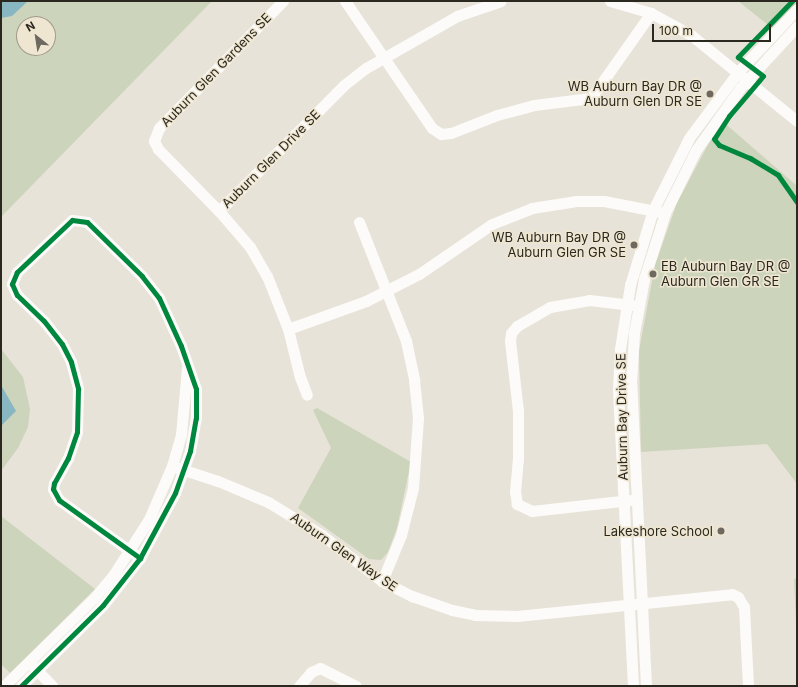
<!DOCTYPE html>
<html>
<head>
<meta charset="utf-8">
<style>
  body { margin:0 }
  #map { position:relative; width:798px; height:687px; overflow:hidden; background:#e8e3d8; font-family:Inter,sans-serif }
  div>[style] { position:absolute }
  .green>* { inset:0; background:#ccd4bb }
  .water>* { inset:0; background:#88b7c1 }
  .minor>* { height:11px; margin:-5.5px; padding:0 5.5px; transform-origin:5.5px; border-radius:5.5px; background:#fcfbf9 }
  .cycleway>* { height:5px; margin:-2.5px; padding:0 2.5px; transform-origin:2.5px; border-radius:2.5px; background:#00873e }
  .dots>* { width:11px; height:11px; translate:-50% -50%; box-sizing:border-box; border:2px solid #efe6d1; border-radius:50% }
  span { translate:-50% -50%; white-space:nowrap; text-align:center; line-height:1.15; -webkit-text-stroke:3px #efe6d1; paint-order:stroke }
  .street-label { font-size:13px; color:#2b2820 }
  .poi-label { font-size:13px; color:#2b2820 }
  .right { translate:-100% -50%; text-align:right }
  .left { translate:0 -50%; text-align:left }
  .frame { position:absolute; inset:0; border:2px solid #2b2820; pointer-events:none }
  .north { position:absolute; left:16px; top:16px; width:40px; height:40px; box-sizing:border-box; background:#efe6d1; border:1px solid #a19a8a; border-radius:50%; rotate:330deg; font-size:11px; font-weight:700; line-height:16px; text-align:center; color:#2b2820 }
  .north::after { content:''; display:block; margin:auto; width:14px; height:18px; background:#6d6960; clip-path:polygon(50% 0,100% 100%,50% 72%,0 100%) }
  .scale { position:absolute; left:652px; top:24px; width:119px; height:18px; box-sizing:border-box; border:2px solid #2b2820; border-top:0; padding-left:5px; font-size:12px; line-height:14px; white-space:nowrap; color:#2b2820; -webkit-text-stroke:3px #efe6d1; paint-order:stroke }
</style>
</head>
<body>
<div id="map">
  <div class="green">
    <div style="clip-path:polygon(evenodd,1px 1px,212px 1px,1px 217px,1px 1px,24px 24px,48px 24px,48px 48px,24px 48px,24px 24px)"></div>
    <div style="clip-path:polygon(738px 1px,797px 1px,797px 3px,772px 28px)"></div>
    <div style="clip-path:polygon(721px 120px,797px 186px,797px 484px,767px 444px,641px 452px,639px 351px,655px 265px,677px 203px)"></div>
    <div style="clip-path:polygon(1px 349px,23px 377px,30px 409px,28px 427px,18px 448px,1px 471px)"></div>
    <div style="clip-path:polygon(317px 408px,411px 462px,397px 528px,388px 552px,381px 560px,369px 559px,298px 508px,331px 448px,313px 410px)"></div>
    <div style="clip-path:polygon(1px 516px,95px 589px,10px 673px,1px 664px)"></div>
    <div style="clip-path:polygon(797px 578px,797px 645px,794px 579px)"></div>
  </div>
  <div class="water">
    <div style="clip-path:polygon(1px 1px,28px 1px,12px 16px,1px 18px)"></div>
    <div style="clip-path:polygon(1px 385px,16px 411px,1px 426px)"></div>
  </div>
  <div class="minor">
    <div style="left:283px;top:1px;width:177px;rotate:134.3deg"></div>
    <div style="left:159px;top:128px;width:14px;rotate:111deg"></div>
    <div style="left:154px;top:141px;width:9px;rotate:63deg"></div>
    <div style="left:158px;top:149px;width:87px;rotate:45.5deg"></div>
    <div style="left:219px;top:211px;width:48px;rotate:49.3deg"></div>
    <div style="left:250px;top:247px;width:34px;rotate:60deg"></div>
    <div style="left:267px;top:276px;width:57px;rotate:68.4deg"></div>
    <div style="left:288px;top:329px;width:83px;rotate:-19.7deg"></div>
    <div style="left:366px;top:301px;width:59px;rotate:-27deg"></div>
    <div style="left:419px;top:274px;width:88px;rotate:-34.4deg"></div>
    <div style="left:492px;top:224px;width:43px;rotate:-21.8deg"></div>
    <div style="left:532px;top:208px;width:45px;rotate:-9deg"></div>
    <div style="left:576px;top:201px;width:28px"></div>
    <div style="left:604px;top:201px;width:62px;rotate:11.1deg"></div>
    <div style="left:345px;top:1px;width:154px;rotate:55.6deg"></div>
    <div style="left:432px;top:128px;width:11px;rotate:34deg"></div>
    <div style="left:441px;top:134px;width:10px;rotate:-6deg"></div>
    <div style="left:451px;top:133px;width:49px;rotate:-21.4deg"></div>
    <div style="left:497px;top:115px;width:38px;rotate:-15deg"></div>
    <div style="left:534px;top:105px;width:57px;rotate:-7deg"></div>
    <div style="left:591px;top:98px;width:104px;rotate:-54.8deg"></div>
    <div style="left:610px;top:1px;width:43px;rotate:16.3deg"></div>
    <div style="left:651px;top:13px;width:46px;rotate:28.8deg"></div>
    <div style="left:691px;top:35px;width:136px;rotate:39.1deg"></div>
    <div style="left:219px;top:211px;width:177px;rotate:-45.2deg"></div>
    <div style="left:344px;top:85px;width:28px;rotate:-38deg"></div>
    <div style="left:366px;top:68px;width:105px;rotate:-29.7deg"></div>
    <div style="left:457px;top:16px;width:46px;rotate:-18.8deg"></div>
    <div style="left:359px;top:222px;width:128px;rotate:68.4deg"></div>
    <div style="left:406px;top:341px;width:40px;rotate:78deg"></div>
    <div style="left:414px;top:380px;width:38px;rotate:84deg"></div>
    <div style="left:418px;top:418px;width:70px;rotate:94.1deg"></div>
    <div style="left:413px;top:488px;width:49px;rotate:104.3deg"></div>
    <div style="left:401px;top:535px;width:50px;rotate:112.4deg"></div>
    <div style="left:288px;top:329px;width:49px;rotate:76deg"></div>
    <div style="left:300px;top:377px;width:19px;rotate:69deg"></div>
    <div style="left:172px;top:466px;width:48px;rotate:18.1deg"></div>
    <div style="left:218px;top:481px;width:54px;rotate:22.8deg"></div>
    <div style="left:268px;top:502px;width:63px;rotate:31.4deg"></div>
    <div style="left:322px;top:535px;width:76px;rotate:37.5deg"></div>
    <div style="left:382px;top:581px;width:34px;rotate:27deg"></div>
    <div style="left:412px;top:596px;width:42px;rotate:19.3deg"></div>
    <div style="left:452px;top:610px;width:24px;rotate:12deg"></div>
    <div style="left:475px;top:615px;width:42px;rotate:1.4deg"></div>
    <div style="left:517px;top:616px;width:216px;rotate:-5.8deg"></div>
    <div style="left:732px;top:594px;width:7px;rotate:27deg"></div>
    <div style="left:738px;top:597px;width:12px;rotate:59deg"></div>
    <div style="left:744px;top:607px;width:79px;rotate:87.1deg"></div>
    <div style="left:630px;top:500px;width:99px;rotate:173.6deg"></div>
    <div style="left:532px;top:511px;width:17px;rotate:-155deg"></div>
    <div style="left:517px;top:504px;width:12px;rotate:-99deg"></div>
    <div style="left:515px;top:492px;width:32px;rotate:-85deg"></div>
    <div style="left:518px;top:460px;width:49px;rotate:-90deg"></div>
    <div style="left:518px;top:411px;width:70px;rotate:-96.5deg"></div>
    <div style="left:510px;top:341px;width:8px;rotate:-83deg"></div>
    <div style="left:511px;top:333px;width:9px;rotate:-49deg"></div>
    <div style="left:517px;top:326px;width:38px;rotate:-30deg"></div>
    <div style="left:550px;top:307px;width:40px;rotate:-10deg"></div>
    <div style="left:589px;top:300px;width:43px;rotate:6.6deg"></div>
    <div style="left:33px;top:666px;width:28px;rotate:46deg"></div>
    <div style="left:4px;top:686px;width:126px;rotate:-44.4deg"></div>
    <div style="left:94px;top:598px;width:31px;rotate:-50deg"></div>
    <div style="left:114px;top:574px;width:65px;rotate:-57.5deg"></div>
    <div style="left:149px;top:519px;width:58px;rotate:-66.5deg"></div>
    <div style="left:172px;top:466px;width:32px;rotate:-74deg"></div>
    <div style="left:181px;top:435px;width:67px;rotate:-84.9deg"></div>
    <div style="left:21px;top:686px;width:115px;rotate:-44.6deg"></div>
    <div style="left:103px;top:605px;width:60px;rotate:-51.8deg"></div>
    <div style="left:140px;top:558px;width:74px;rotate:-61.7deg"></div>
    <div style="left:175px;top:493px;width:45px;rotate:-70.3deg"></div>
    <div style="left:190px;top:451px;width:34px;rotate:-80deg"></div>
    <div style="left:196px;top:418px;width:29px;rotate:-90deg"></div>
    <div style="left:196px;top:389px;width:46px;rotate:-109.2deg"></div>
    <div style="left:181px;top:346px;width:53px;rotate:-114.6deg"></div>
    <div style="left:159px;top:298px;width:28px;rotate:-128deg"></div>
    <div style="left:142px;top:276px;width:77px;rotate:-135.5deg"></div>
    <div style="left:87px;top:222px;width:15px;rotate:-172deg"></div>
    <div style="left:72px;top:220px;width:76px;rotate:136.6deg"></div>
    <div style="left:17px;top:272px;width:13px;rotate:113deg"></div>
    <div style="left:12px;top:284px;width:12px;rotate:66deg"></div>
    <div style="left:17px;top:295px;width:37px;rotate:44deg"></div>
    <div style="left:44px;top:321px;width:29px;rotate:52deg"></div>
    <div style="left:62px;top:344px;width:20px;rotate:63deg"></div>
    <div style="left:71px;top:362px;width:28px;rotate:75deg"></div>
    <div style="left:78px;top:389px;width:43px;rotate:91.3deg"></div>
    <div style="left:77px;top:432px;width:28px;rotate:109deg"></div>
    <div style="left:68px;top:458px;width:29px;rotate:119deg"></div>
    <div style="left:54px;top:483px;width:6px;rotate:99deg"></div>
    <div style="left:53px;top:489px;width:13px;rotate:61deg"></div>
    <div style="left:59px;top:500px;width:100px;rotate:35.6deg"></div>
    <div style="left:299px;top:686px;width:18px;rotate:-49deg"></div>
    <div style="left:311px;top:672px;width:10px;rotate:-24deg"></div>
    <div style="left:320px;top:668px;width:40px;rotate:26.6deg"></div>
    <div style="left:633px;top:686px;width:297px;rotate:-92.9deg"></div>
    <div style="left:618px;top:389px;width:40px;rotate:-87.1deg"></div>
    <div style="left:620px;top:349px;width:65px;rotate:-81.1deg"></div>
    <div style="left:630px;top:285px;width:78px;rotate:-73deg"></div>
    <div style="left:653px;top:210px;width:80px;rotate:-63.4deg"></div>
    <div style="left:689px;top:138px;width:82px;rotate:-53.4deg"></div>
    <div style="left:738px;top:72px;width:86px;rotate:-46.9deg"></div>
    <div style="left:646px;top:686px;width:302px;rotate:-92.8deg"></div>
    <div style="left:631px;top:384px;width:51px;rotate:-86.6deg"></div>
    <div style="left:634px;top:333px;width:55px;rotate:-79.5deg"></div>
    <div style="left:644px;top:279px;width:69px;rotate:-72.3deg"></div>
    <div style="left:665px;top:213px;width:70px;rotate:-63.8deg"></div>
    <div style="left:696px;top:150px;width:77px;rotate:-54.5deg"></div>
    <div style="left:741px;top:87px;width:83px;rotate:-47.4deg"></div>
  </div>
  <div class="cycleway">
    <div style="left:792px;top:1px;width:78px;rotate:134deg"></div>
    <div style="left:738px;top:57px;width:31px;rotate:37deg"></div>
    <div style="left:763px;top:76px;width:52px;rotate:130.4deg"></div>
    <div style="left:729px;top:116px;width:27px;rotate:123deg"></div>
    <div style="left:714px;top:139px;width:8px;rotate:50deg"></div>
    <div style="left:719px;top:145px;width:34px;rotate:23deg"></div>
    <div style="left:750px;top:158px;width:33px;rotate:31deg"></div>
    <div style="left:778px;top:175px;width:33px;rotate:55deg"></div>
    <div style="left:21px;top:686px;width:115px;rotate:-44.6deg"></div>
    <div style="left:103px;top:605px;width:60px;rotate:-51.8deg"></div>
    <div style="left:140px;top:558px;width:74px;rotate:-61.7deg"></div>
    <div style="left:175px;top:493px;width:45px;rotate:-70.3deg"></div>
    <div style="left:190px;top:451px;width:34px;rotate:-80deg"></div>
    <div style="left:196px;top:418px;width:29px;rotate:-90deg"></div>
    <div style="left:196px;top:389px;width:46px;rotate:-109.2deg"></div>
    <div style="left:181px;top:346px;width:53px;rotate:-114.6deg"></div>
    <div style="left:159px;top:298px;width:28px;rotate:-128deg"></div>
    <div style="left:142px;top:276px;width:77px;rotate:-135.5deg"></div>
    <div style="left:87px;top:222px;width:15px;rotate:-172deg"></div>
    <div style="left:72px;top:220px;width:76px;rotate:136.6deg"></div>
    <div style="left:17px;top:272px;width:13px;rotate:113deg"></div>
    <div style="left:12px;top:284px;width:12px;rotate:66deg"></div>
    <div style="left:17px;top:295px;width:37px;rotate:44deg"></div>
    <div style="left:44px;top:321px;width:29px;rotate:52deg"></div>
    <div style="left:62px;top:344px;width:20px;rotate:63deg"></div>
    <div style="left:71px;top:362px;width:28px;rotate:75deg"></div>
    <div style="left:78px;top:389px;width:43px;rotate:91.3deg"></div>
    <div style="left:77px;top:432px;width:28px;rotate:109deg"></div>
    <div style="left:68px;top:458px;width:29px;rotate:119deg"></div>
    <div style="left:54px;top:483px;width:6px;rotate:99deg"></div>
    <div style="left:53px;top:489px;width:13px;rotate:61deg"></div>
    <div style="left:59px;top:500px;width:100px;rotate:35.6deg"></div>
  </div>
  <div class="dots">
    <div style="left:710px;top:94px;background:#6d6960"></div>
    <div style="left:634px;top:245px;background:#6d6960"></div>
    <div style="left:653px;top:274px;background:#6d6960"></div>
    <div style="left:721px;top:531px;background:#6d6960"></div>
  </div>
  <div class="street-label">
    <span style="left:216px;top:70px;rotate:-46deg">Auburn Glen Gardens SE</span>
    <span style="left:271px;top:159px;rotate:-45deg">Auburn Glen Drive SE</span>
    <span style="left:622px;top:417px;rotate:-91deg">Auburn Bay Drive SE</span>
    <span style="left:344px;top:552px;rotate:35deg">Auburn Glen Way SE</span>
  </div>
  <div class="poi-label">
    <span class="right" style="left:702px;top:94px">WB Auburn Bay DR @<br>Auburn Glen DR SE</span>
    <span class="right" style="left:626px;top:245px">WB Auburn Bay DR @<br>Auburn Glen GR SE</span>
    <span class="left" style="left:661px;top:274px">EB Auburn Bay DR @<br>Auburn Glen GR SE</span>
    <span class="right" style="left:713px;top:531px">Lakeshore School</span>
  </div>
  <div class="frame"></div>
  <div class="north">N</div>
  <div class="scale">100 m</div>
</div>
</body>
</html>
